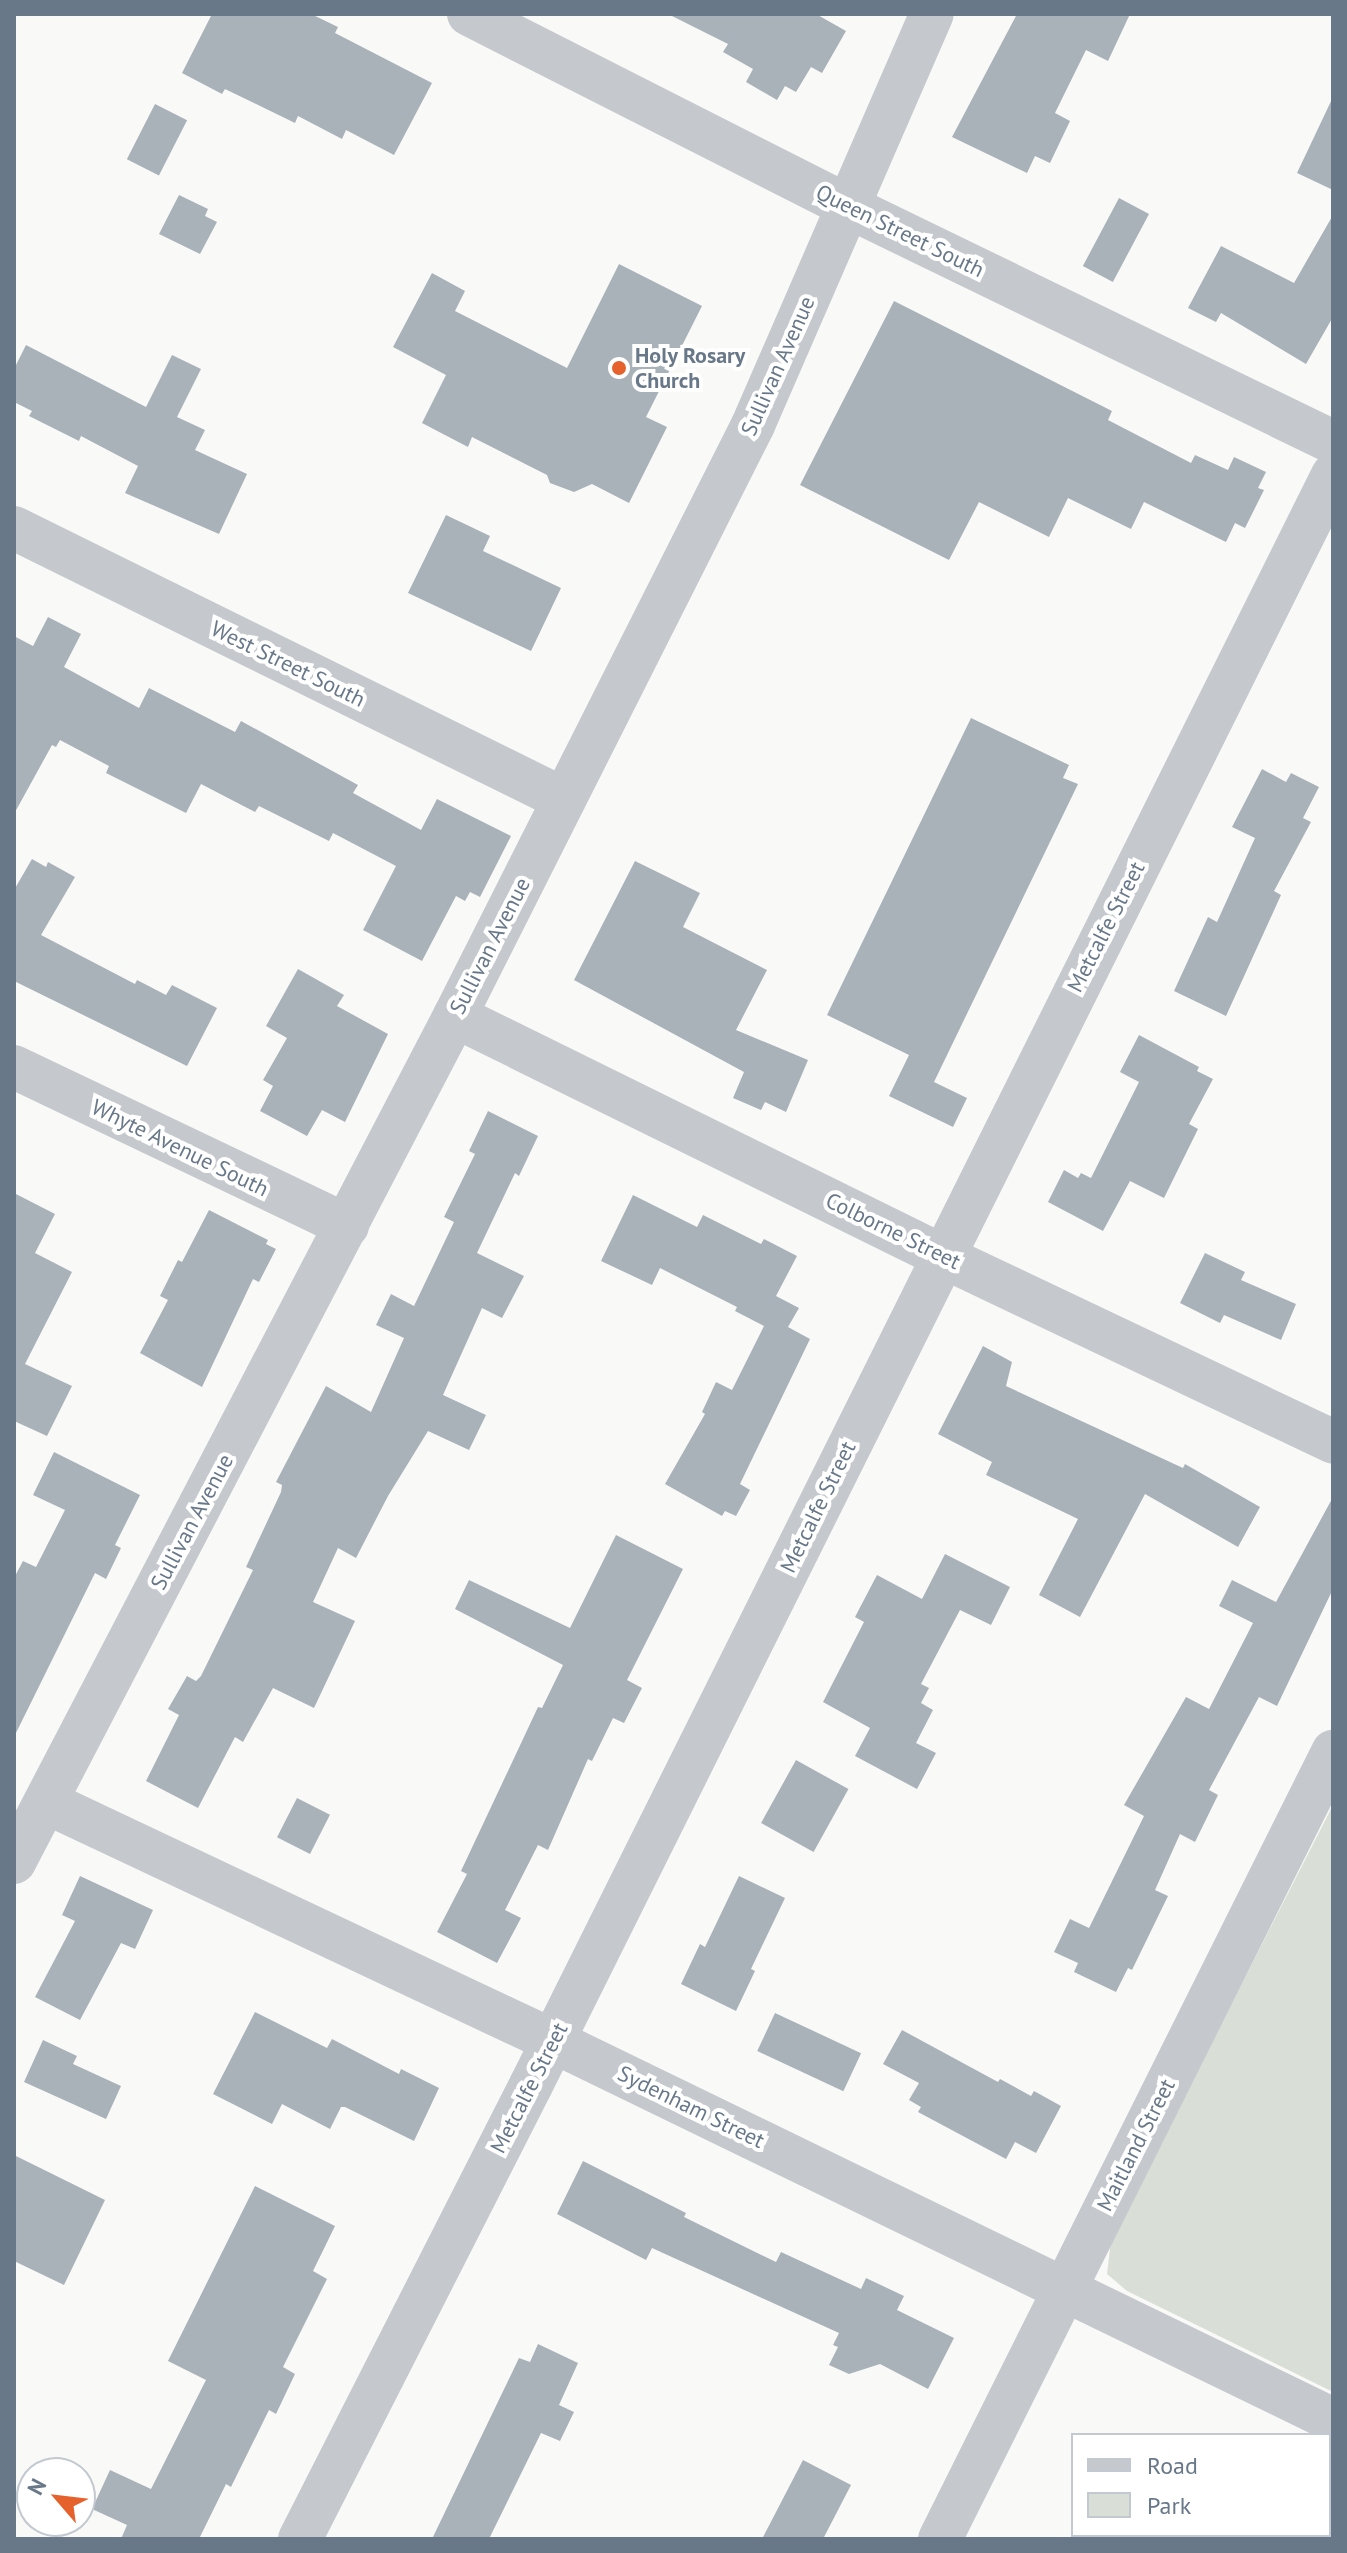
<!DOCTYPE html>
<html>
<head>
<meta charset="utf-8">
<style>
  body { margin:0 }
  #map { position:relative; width:1347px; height:2553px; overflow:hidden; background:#f9faf7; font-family:"PT Sans",sans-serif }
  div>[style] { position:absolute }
  .green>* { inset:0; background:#d9dfd6 }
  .building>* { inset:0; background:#a9b2b9; transform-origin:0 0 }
  .minor>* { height:44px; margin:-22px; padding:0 22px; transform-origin:22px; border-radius:22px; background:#c5c9cd }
  .dots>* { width:22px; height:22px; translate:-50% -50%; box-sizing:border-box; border:4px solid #fff; border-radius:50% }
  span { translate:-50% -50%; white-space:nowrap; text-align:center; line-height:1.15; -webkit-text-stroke:8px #fff; paint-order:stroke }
  .street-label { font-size:22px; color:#687889 }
  .poi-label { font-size:22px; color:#687889; font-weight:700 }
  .left { translate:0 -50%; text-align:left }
  .frame { position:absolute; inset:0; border:16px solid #687889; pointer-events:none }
  .legend { position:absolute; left:1071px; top:2433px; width:260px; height:104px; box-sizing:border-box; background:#fff; border:2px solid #c3c9d0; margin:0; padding:10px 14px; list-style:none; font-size:24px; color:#687889 }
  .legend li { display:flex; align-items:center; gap:16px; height:40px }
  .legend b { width:40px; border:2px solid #c3c9d0 }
  .north { position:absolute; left:16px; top:2457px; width:80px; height:80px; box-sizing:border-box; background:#fff; border:2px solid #c3c9d0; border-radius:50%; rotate:298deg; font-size:22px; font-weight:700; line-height:32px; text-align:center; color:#687889 }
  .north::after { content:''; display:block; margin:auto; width:28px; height:36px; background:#e5622c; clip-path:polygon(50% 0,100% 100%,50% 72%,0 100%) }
</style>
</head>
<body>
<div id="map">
  <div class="green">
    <div style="clip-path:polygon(1333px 1805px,1333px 2392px,1127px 2291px,1107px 2274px,1111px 2240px)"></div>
  </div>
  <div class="building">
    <div style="clip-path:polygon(212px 14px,311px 14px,338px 27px,335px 33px,432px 83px,394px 155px,346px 130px,342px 139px,298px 116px,295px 123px,225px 89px,222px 94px,182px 73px)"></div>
    <div style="clip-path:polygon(668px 14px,816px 14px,846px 31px,822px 73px,811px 67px,796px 92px,785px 86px,777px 100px,746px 82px,753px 69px,723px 52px,728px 44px)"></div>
    <div style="clip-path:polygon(1017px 14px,1130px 14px,1108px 61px,1086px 50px,1055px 113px,1070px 121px,1050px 163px,1035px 156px,1027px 173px,952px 137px)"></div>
    <div style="clip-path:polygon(1333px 97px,1333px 190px,1297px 173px)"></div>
    <div style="left:155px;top:104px;width:36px;height:62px;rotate:27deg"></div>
    <div style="clip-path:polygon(179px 195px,208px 209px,205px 216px,217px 222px,200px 254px,159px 234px)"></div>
    <div style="left:1119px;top:198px;width:34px;height:77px;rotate:28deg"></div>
    <div style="clip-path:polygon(1333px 215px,1333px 317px,1306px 364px,1221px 313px,1216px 322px,1188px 308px,1221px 246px,1294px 283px)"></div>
    <div style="clip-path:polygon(619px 264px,702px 306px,646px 417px,667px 427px,629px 503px,592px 484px,574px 492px,550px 483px,547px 475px,472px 437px,468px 447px,422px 423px,446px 375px,393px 347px,432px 273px,465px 291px,455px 311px,567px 368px)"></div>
    <div style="clip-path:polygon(894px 301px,1112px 411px,1108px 420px,1191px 463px,1195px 455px,1228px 470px,1234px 457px,1266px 472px,1258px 488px,1264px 490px,1245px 528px,1235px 523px,1226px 542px,1144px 502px,1131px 529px,1068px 498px,1049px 537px,979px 502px,949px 560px,800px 485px)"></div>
    <div style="clip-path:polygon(26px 345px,146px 407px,172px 355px,201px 369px,177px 417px,205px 430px,195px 450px,247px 474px,219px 534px,125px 493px,138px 466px,81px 436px,79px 441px,29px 416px,32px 411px,14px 402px,14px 369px)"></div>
    <div style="clip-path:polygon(446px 515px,490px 536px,483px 551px,561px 588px,531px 651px,408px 593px)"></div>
    <div style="clip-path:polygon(48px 617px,81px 634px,64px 667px,139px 708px,149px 688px,235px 732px,241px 721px,358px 785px,353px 793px,421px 830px,437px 799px,511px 836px,480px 897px,470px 892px,465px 901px,456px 896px,422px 961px,363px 930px,396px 866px,333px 833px,329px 841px,259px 806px,255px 812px,201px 784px,186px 813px,106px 773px,109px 766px,60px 740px,56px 747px,52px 745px,14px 814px,14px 636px,33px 646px)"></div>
    <div style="clip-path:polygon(971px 718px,1069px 765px,1063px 778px,1078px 784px,934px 1082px,967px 1098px,953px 1127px,889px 1096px,909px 1055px,827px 1015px)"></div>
    <div style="clip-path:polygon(1262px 769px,1286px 782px,1291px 773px,1319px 787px,1303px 818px,1311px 822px,1274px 891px,1281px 895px,1226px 1016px,1174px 991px,1208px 917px,1217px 922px,1255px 838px,1232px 827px)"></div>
    <div style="clip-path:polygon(32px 859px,46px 867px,48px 862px,75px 877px,41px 935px,135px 984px,137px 980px,166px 995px,172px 985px,217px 1008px,187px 1066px,14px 981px,14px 890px)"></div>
    <div style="clip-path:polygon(635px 861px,700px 893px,683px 927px,767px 970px,736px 1030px,808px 1060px,786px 1112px,765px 1102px,761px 1110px,733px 1098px,744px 1072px,574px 980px)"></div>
    <div style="clip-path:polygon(298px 969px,344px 995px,337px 1006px,388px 1034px,345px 1122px,322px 1110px,307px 1136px,260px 1111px,273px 1086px,263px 1080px,287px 1038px,266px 1026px)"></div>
    <div style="clip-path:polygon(1139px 1035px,1199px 1067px,1197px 1071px,1213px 1079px,1189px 1124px,1198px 1129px,1164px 1198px,1130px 1181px,1103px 1231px,1048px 1202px,1064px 1170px,1078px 1178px,1081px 1173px,1091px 1178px,1139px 1082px,1120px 1072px)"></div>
    <div style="clip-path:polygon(488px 1111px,538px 1136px,519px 1176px,515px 1173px,477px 1253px,524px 1276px,502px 1318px,482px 1308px,443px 1395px,486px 1415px,469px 1450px,428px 1431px,388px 1496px,356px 1558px,338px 1548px,313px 1602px,355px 1621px,314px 1708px,273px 1688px,243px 1742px,235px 1737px,198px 1808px,146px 1781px,179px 1715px,168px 1709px,187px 1676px,196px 1681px,201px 1676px,253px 1570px,246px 1567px,281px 1492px,282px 1485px,276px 1482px,326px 1386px,371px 1412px,404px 1338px,376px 1325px,391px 1294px,414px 1306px,454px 1222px,444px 1217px,475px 1154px,469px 1151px)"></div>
    <div style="clip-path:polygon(14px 1193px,55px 1214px,35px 1253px,72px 1272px,25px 1364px,72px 1386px,47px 1436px,14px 1421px)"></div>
    <div style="clip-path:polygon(633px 1195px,697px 1227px,703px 1215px,761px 1244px,764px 1239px,797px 1256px,776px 1296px,799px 1308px,788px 1327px,810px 1339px,740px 1484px,750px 1490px,736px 1516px,725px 1511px,722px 1516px,665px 1484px,705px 1414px,702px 1412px,716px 1382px,732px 1390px,764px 1326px,735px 1311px,737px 1307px,660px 1268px,652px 1285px,601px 1261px)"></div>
    <div style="clip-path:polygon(209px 1210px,268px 1240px,266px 1244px,276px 1249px,259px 1282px,253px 1279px,202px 1387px,140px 1353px,168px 1300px,160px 1296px,178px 1260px,182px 1262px)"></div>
    <div style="clip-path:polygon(1205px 1253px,1245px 1272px,1241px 1280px,1296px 1304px,1281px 1340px,1224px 1315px,1220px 1323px,1180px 1303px)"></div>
    <div style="clip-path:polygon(983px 1346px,1012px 1362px,1006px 1386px,1183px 1468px,1185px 1464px,1260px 1507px,1238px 1547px,1145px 1494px,1080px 1617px,1039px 1595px,1078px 1519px,986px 1475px,992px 1462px,938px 1434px)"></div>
    <div style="clip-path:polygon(54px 1452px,140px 1495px,115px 1545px,121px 1548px,106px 1579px,95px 1573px,14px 1737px,14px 1578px,23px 1561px,36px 1567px,65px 1510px,33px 1495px)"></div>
    <div style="clip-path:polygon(1333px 1497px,1333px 1589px,1277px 1706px,1259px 1697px,1209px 1790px,1218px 1795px,1195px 1842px,1180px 1834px,1155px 1890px,1168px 1896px,1132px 1970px,1128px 1968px,1116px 1992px,1074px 1972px,1078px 1963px,1054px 1952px,1070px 1919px,1089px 1928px,1144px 1816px,1124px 1805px,1186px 1697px,1209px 1709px,1253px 1623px,1219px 1606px,1232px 1580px,1276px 1602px)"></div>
    <div style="clip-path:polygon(616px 1535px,683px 1569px,627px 1680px,642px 1688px,624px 1723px,613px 1718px,592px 1761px,588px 1759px,548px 1850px,538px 1845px,505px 1910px,521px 1918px,497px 1963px,437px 1932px,467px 1874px,461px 1871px,538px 1707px,542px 1708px,563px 1665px,455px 1609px,469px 1580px,570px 1628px)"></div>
    <div style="clip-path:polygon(945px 1554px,1010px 1587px,991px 1625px,960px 1610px,921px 1684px,929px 1688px,921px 1703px,933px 1710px,916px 1743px,936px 1753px,917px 1789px,855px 1756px,870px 1728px,823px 1702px,864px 1622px,855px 1617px,877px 1575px,922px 1599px)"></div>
    <div style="left:796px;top:1760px;width:60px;height:72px;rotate:29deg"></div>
    <div style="left:297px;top:1798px;width:37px;height:44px;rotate:27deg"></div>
    <div style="clip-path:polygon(80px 1876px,153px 1910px,135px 1949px,121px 1943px,80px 2020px,35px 1997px,75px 1921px,62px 1915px)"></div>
    <div style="clip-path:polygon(739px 1876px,785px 1898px,751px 1969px,755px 1971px,736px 2011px,681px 1984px,700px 1944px,705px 1947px)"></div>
    <div style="clip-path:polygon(255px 2012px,327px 2048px,332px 2039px,399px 2074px,401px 2069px,439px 2088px,414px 2141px,345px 2107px,341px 2107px,330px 2129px,282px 2104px,272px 2124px,213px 2094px)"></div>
    <div style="left:775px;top:2013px;width:95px;height:42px;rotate:25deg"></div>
    <div style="clip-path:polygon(902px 2030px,998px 2082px,1000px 2079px,1031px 2096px,1034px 2091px,1061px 2106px,1036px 2153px,1015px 2142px,1006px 2159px,918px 2112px,921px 2107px,909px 2100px,919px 2083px,883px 2064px)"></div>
    <div style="clip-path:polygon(43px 2040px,77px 2056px,73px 2064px,121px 2086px,106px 2119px,24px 2082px)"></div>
    <div style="clip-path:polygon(14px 2155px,105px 2200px,64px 2285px,14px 2261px)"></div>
    <div style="clip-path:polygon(583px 2161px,686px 2213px,684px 2217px,776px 2262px,781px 2252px,861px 2289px,866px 2278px,904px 2296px,897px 2310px,954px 2338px,928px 2389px,880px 2364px,849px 2374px,829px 2365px,838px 2347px,833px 2345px,839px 2333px,652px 2248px,646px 2260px,557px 2214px)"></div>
    <div style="clip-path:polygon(255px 2186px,335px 2226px,313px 2271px,327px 2279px,283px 2367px,295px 2374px,276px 2414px,269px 2410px,231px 2487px,226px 2484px,199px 2539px,121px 2539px,127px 2525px,92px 2509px,110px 2470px,151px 2489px,206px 2380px,168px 2361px)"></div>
    <div style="clip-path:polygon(538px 2344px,578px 2363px,559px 2405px,574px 2412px,560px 2441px,541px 2433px,489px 2539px,432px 2539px,519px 2358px,530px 2362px)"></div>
    <div style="clip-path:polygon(803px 2460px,851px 2485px,823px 2539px,762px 2539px)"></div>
  </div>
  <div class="minor">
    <div style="left:469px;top:14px;width:426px;rotate:26.9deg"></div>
    <div style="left:849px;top:207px;width:538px;rotate:25.9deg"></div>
    <div style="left:14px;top:528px;width:612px;rotate:26.27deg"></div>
    <div style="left:455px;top:1016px;width:543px;rotate:26.23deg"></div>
    <div style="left:942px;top:1256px;width:433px;rotate:25.4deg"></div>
    <div style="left:14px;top:1067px;width:369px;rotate:25.5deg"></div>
    <div style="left:46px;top:1802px;width:561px;rotate:25.24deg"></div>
    <div style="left:553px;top:2041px;width:867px;rotate:25.91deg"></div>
    <div style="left:14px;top:1862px;width:954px;rotate:-62.47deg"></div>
    <div style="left:455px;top:1016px;width:662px;rotate:-63.24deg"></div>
    <div style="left:753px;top:425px;width:448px;rotate:-66.5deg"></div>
    <div style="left:300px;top:2539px;width:509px;rotate:-63.03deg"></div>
    <div style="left:531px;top:2085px;width:1799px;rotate:-63.52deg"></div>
    <div style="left:940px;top:2539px;width:880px;rotate:-63.46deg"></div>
  </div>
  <div class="dots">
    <div style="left:619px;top:368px;background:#e5622c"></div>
  </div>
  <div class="street-label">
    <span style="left:900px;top:231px;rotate:26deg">Queen Street South</span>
    <span style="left:778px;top:366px;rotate:-66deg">Sullivan Avenue</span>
    <span style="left:288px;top:664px;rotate:26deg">West Street South</span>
    <span style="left:1106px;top:927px;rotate:-63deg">Metcalfe Street</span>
    <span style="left:490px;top:946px;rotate:-63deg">Sullivan Avenue</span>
    <span style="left:180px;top:1148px;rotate:26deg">Whyte Avenue South</span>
    <span style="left:893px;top:1231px;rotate:26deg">Colborne Street</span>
    <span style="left:818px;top:1507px;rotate:-64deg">Metcalfe Street</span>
    <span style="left:192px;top:1522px;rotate:-62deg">Sullivan Avenue</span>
    <span style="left:529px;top:2088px;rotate:-63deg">Metcalfe Street</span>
    <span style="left:691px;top:2107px;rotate:26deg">Sydenham Street</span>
    <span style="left:1136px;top:2145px;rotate:-63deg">Maitland Street</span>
  </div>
  <div class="poi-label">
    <span class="left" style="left:635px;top:368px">Holy Rosary<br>Church</span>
  </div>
  <div class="frame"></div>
  <ul class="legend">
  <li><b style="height:10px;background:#c5c9cd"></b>Road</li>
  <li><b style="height:22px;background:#d9dfd6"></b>Park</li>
  </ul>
  <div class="north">N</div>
</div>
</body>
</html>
